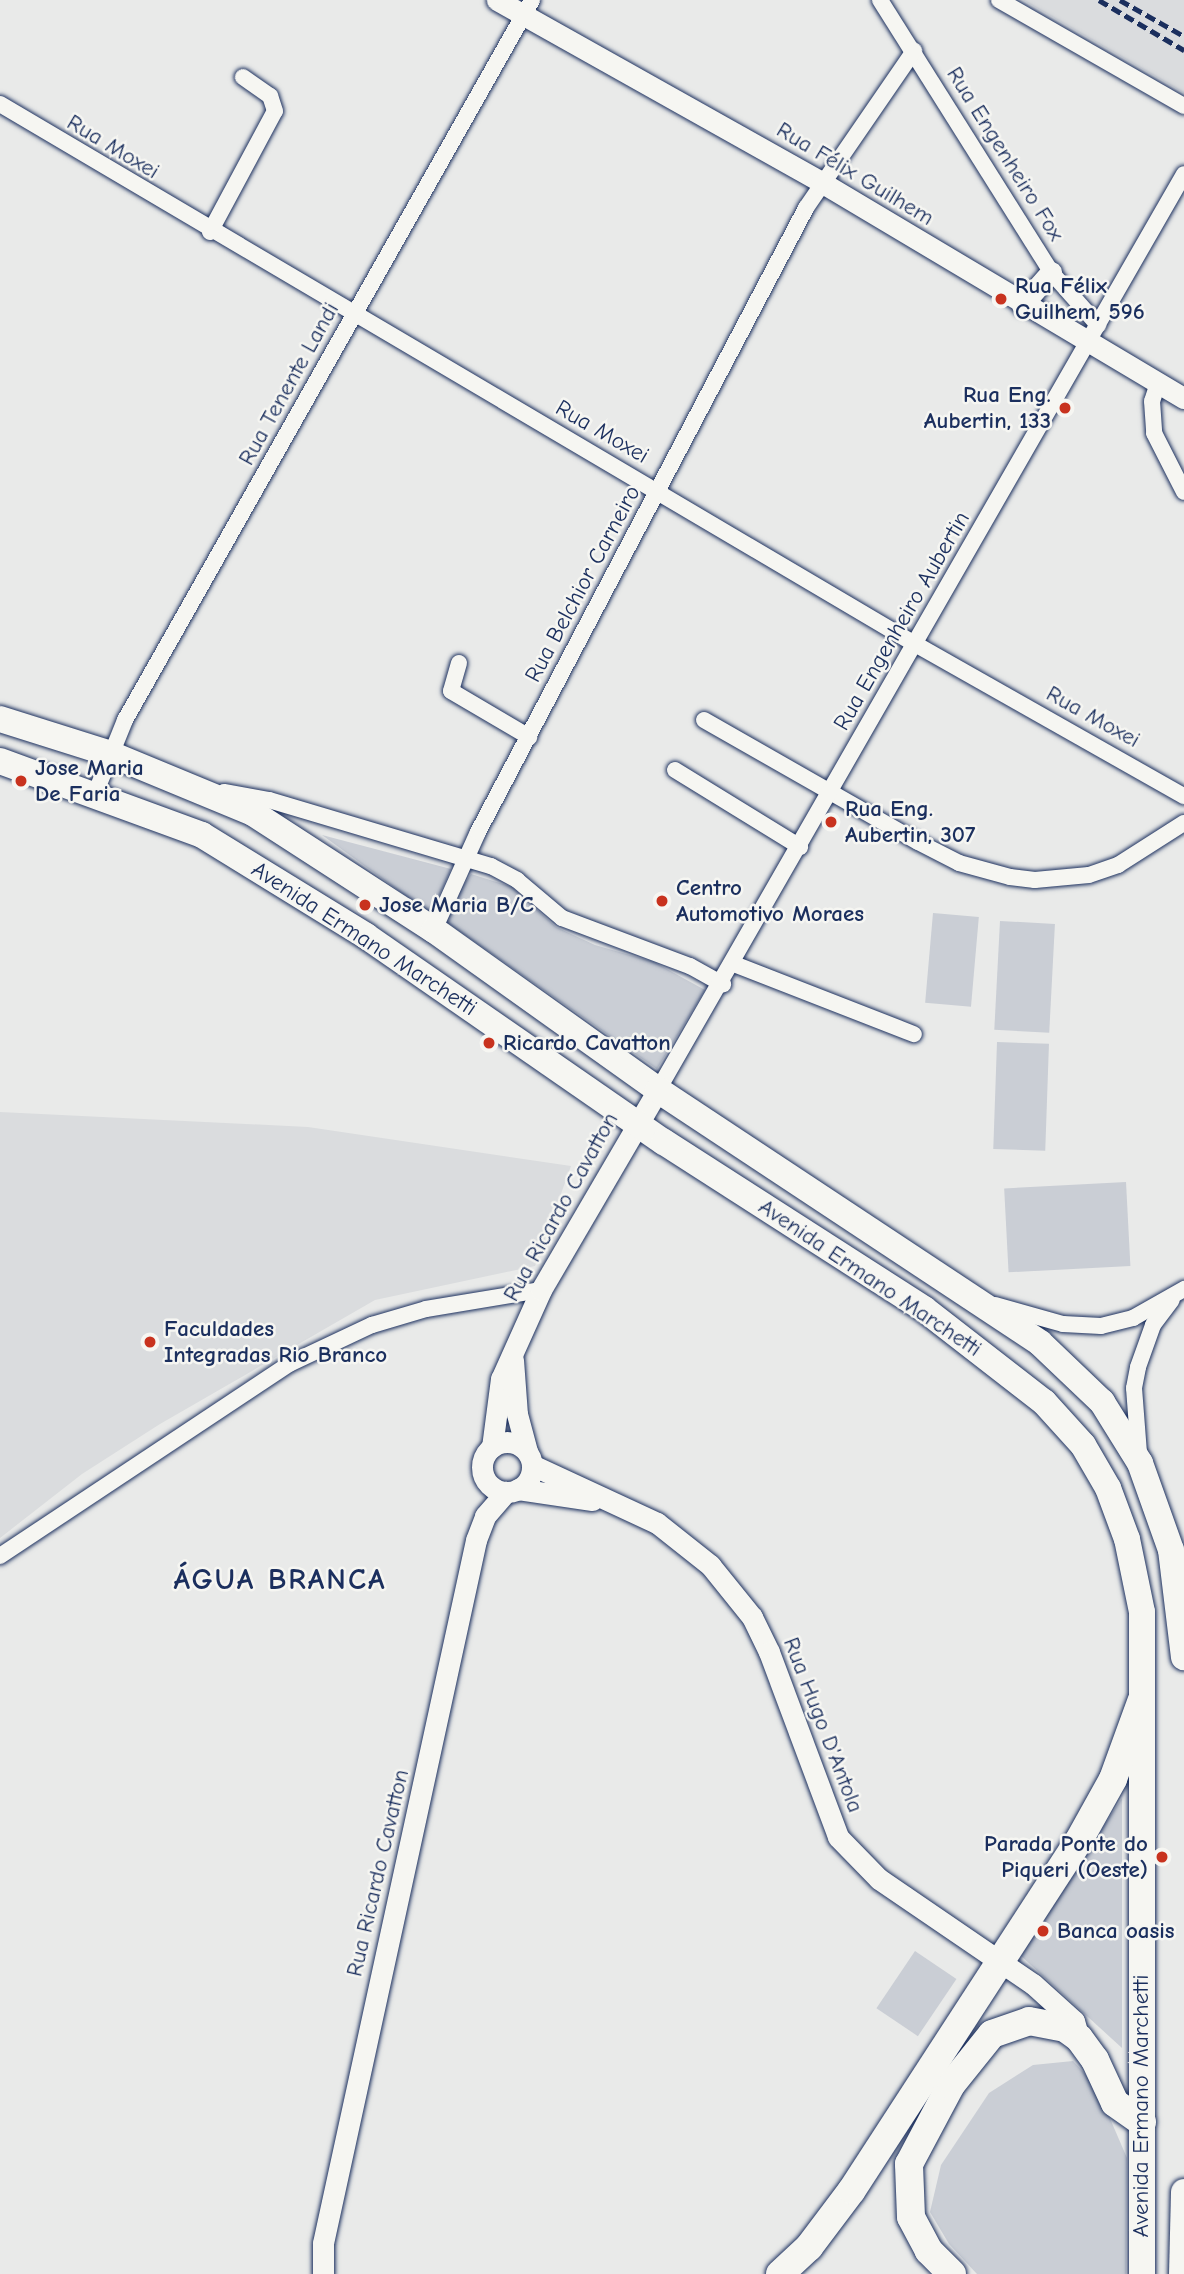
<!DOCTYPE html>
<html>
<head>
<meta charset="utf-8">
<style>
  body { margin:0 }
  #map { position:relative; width:1184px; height:2274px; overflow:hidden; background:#e9eae9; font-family:"Comic Neue",sans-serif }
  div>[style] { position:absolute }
  .built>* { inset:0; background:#dadcde }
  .green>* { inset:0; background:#caced5; transform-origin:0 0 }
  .roads { filter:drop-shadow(0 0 2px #1b2f5e) drop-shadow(0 0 2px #1b2f5e) }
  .minor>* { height:16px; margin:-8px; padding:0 8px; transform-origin:8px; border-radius:8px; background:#f6f6f2 }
  .tertiary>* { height:21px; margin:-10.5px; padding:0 10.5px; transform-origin:10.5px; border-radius:10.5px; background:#f6f6f2 }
  .tertiary>.ring { margin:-10.5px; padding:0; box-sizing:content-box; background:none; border:21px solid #f6f6f2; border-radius:50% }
  .primary>* { height:26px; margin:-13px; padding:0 13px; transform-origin:13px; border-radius:13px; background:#f6f6f2 }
  .trunk>* { height:28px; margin:-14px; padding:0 14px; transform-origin:14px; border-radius:14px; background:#f6f6f2 }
  .rail>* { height:5px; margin-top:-2.5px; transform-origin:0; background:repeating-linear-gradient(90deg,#1b2f5e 0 10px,transparent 0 15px) }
  .dots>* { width:19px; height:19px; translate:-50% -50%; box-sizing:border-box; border:4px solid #f6f6f2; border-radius:50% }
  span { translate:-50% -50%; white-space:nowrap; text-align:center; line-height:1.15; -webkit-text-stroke:5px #f6f6f2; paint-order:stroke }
  .street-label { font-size:23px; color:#1b2f5e }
  .poi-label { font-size:23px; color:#1b2f5e; font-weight:700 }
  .left { translate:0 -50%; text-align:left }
  .right { translate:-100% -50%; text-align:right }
  .district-label { font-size:30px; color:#1b2f5e; font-weight:700; letter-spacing:2px }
</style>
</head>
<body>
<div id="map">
  <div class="built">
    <div style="clip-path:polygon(1023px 0,1184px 0,1184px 93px,1174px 87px)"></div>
    <div style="clip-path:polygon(0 1112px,308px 1127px,571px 1166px,535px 1266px,375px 1300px,160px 1424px,82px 1474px,0 1538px)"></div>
  </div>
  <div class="green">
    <div style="clip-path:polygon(322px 835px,451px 869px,431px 914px)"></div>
    <div style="clip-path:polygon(471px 874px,512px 887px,556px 927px,595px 945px,654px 962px,705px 990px,657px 1069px,448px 923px,450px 905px)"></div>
    <div style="left:933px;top:913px;width:46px;height:90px;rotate:5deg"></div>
    <div style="left:1000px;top:921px;width:55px;height:109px;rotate:3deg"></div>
    <div style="left:997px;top:1042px;width:52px;height:107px;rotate:2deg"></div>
    <div style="left:1126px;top:1182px;width:84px;height:122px;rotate:87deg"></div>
    <div style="clip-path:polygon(1122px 1798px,1122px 2048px,1020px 1955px)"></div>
    <div style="left:915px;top:1951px;width:50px;height:69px;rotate:34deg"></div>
    <div style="clip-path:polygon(1073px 2061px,1096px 2086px,1127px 2158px,1126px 2274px,977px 2274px,949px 2244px,930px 2212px,941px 2165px,989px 2093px,1033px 2065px)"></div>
  </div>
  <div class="roads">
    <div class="minor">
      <div style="left:880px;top:0;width:321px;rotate:57.8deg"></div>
      <div style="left:1051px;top:272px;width:71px;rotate:48.4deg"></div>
      <div style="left:999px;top:0;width:213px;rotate:29.8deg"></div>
      <div style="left:0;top:104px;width:1062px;rotate:30.55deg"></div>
      <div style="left:915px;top:644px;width:309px;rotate:29.5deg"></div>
      <div style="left:210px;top:232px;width:137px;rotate:-61.8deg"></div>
      <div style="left:275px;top:111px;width:16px;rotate:-108deg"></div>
      <div style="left:270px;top:96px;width:33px;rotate:-145deg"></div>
      <div style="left:1158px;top:383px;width:19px;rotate:108deg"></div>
      <div style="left:1152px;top:401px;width:32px;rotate:86deg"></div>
      <div style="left:1154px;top:433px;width:66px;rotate:63deg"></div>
      <div style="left:459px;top:663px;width:29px;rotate:106deg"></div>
      <div style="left:451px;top:691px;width:91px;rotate:30.5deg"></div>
      <div style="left:704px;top:720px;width:246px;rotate:29.7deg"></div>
      <div style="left:918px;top:842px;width:46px;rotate:27.1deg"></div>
      <div style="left:959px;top:863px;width:53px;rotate:15.4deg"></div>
      <div style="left:1010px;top:877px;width:25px;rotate:7deg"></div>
      <div style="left:1035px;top:880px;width:54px;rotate:-5.3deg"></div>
      <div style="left:1089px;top:875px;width:31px;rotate:-19deg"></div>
      <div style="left:1118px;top:865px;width:78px;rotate:-32.5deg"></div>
      <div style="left:675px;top:770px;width:147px;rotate:31.6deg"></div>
      <div style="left:224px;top:792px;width:46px;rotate:10.1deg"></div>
      <div style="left:269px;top:800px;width:232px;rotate:16.6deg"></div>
      <div style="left:491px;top:866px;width:30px;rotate:28deg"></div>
      <div style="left:517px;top:880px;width:59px;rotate:40.2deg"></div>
      <div style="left:562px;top:918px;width:137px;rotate:20.6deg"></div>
      <div style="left:690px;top:966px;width:38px;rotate:29deg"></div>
      <div style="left:95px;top:794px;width:80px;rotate:-67.9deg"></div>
      <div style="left:125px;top:720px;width:827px;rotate:-60.52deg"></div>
      <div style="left:434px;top:930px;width:107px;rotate:-65.8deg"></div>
      <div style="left:478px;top:832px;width:705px;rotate:-62.27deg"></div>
      <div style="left:806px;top:208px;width:191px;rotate:-55.5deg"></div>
      <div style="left:734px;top:964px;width:193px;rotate:21.3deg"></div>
      <div style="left:658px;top:1090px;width:1056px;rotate:-60.13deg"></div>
      <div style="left:995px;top:1305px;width:71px;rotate:15.6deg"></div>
      <div style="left:1063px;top:1324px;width:38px;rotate:3deg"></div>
      <div style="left:1101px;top:1326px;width:33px;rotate:-14deg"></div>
      <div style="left:1133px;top:1318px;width:59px;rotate:-29.6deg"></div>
      <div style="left:1139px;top:1453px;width:65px;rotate:-94.4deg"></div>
      <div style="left:1134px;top:1388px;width:21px;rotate:-79deg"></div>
      <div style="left:1138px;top:1367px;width:45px;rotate:-70.3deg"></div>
      <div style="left:1153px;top:1325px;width:31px;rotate:-53deg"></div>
      <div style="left:0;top:1556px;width:347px;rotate:-33.6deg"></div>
      <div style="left:289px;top:1364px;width:92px;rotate:-25.2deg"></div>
      <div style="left:372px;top:1325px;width:56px;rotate:-16.5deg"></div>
      <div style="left:426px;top:1309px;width:117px;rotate:-9.4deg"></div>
    </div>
    <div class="tertiary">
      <div style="left:497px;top:0;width:372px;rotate:29.3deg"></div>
      <div style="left:821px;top:182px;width:422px;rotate:30.8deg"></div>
      <div style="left:1022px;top:305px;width:44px;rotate:-48.7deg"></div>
      <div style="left:513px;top:1360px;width:54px;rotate:85.8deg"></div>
      <div style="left:517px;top:1414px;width:38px;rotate:75deg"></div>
      <div class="ring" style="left:482px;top:1442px;width:29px;height:29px"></div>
      <div style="left:492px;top:1447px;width:69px;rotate:-82.5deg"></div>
      <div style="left:501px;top:1379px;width:98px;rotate:-65.8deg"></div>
      <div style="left:541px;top:1290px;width:232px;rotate:-59.7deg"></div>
      <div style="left:532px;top:1465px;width:138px;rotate:24.9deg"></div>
      <div style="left:657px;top:1523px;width:68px;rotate:38.4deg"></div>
      <div style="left:710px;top:1565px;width:67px;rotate:51.1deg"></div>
      <div style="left:752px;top:1617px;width:39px;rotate:64deg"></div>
      <div style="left:769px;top:1652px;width:197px;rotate:69.5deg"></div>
      <div style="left:838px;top:1837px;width:59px;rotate:45.7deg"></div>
      <div style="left:879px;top:1879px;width:186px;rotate:34.3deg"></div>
      <div style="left:1033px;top:1984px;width:55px;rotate:42.1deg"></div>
      <div style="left:1074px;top:2021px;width:18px;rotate:74deg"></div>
      <div style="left:518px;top:1489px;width:75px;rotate:8.5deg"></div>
      <div style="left:323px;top:2274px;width:31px;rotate:-90deg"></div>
      <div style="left:323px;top:2243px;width:719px;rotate:-77.72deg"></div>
      <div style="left:476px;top:1540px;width:26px;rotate:-69deg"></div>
      <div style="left:485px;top:1516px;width:32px;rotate:-49deg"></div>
    </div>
    <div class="primary">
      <div style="left:0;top:719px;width:113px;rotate:17.5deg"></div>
      <div style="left:108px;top:753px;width:157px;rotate:22.5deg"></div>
      <div style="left:253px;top:813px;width:216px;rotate:32.9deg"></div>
      <div style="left:434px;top:930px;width:275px;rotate:35.5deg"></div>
      <div style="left:658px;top:1090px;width:458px;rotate:33.5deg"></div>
      <div style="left:1040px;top:1343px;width:86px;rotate:43.6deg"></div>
      <div style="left:1102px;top:1402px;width:72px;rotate:58.1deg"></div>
      <div style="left:1140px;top:1463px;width:92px;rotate:70.4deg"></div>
      <div style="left:1171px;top:1550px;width:108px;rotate:83.1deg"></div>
      <div style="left:0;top:761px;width:215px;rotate:20.1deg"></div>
      <div style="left:202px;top:835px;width:193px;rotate:31.6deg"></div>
      <div style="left:366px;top:936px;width:362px;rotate:34.7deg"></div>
      <div style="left:664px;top:1142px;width:309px;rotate:32.7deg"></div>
      <div style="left:924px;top:1309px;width:152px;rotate:37.8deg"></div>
      <div style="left:1044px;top:1402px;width:58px;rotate:47.8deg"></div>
      <div style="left:1083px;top:1445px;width:50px;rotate:59.8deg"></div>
      <div style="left:1108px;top:1488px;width:54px;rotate:69.6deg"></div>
      <div style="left:1127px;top:1539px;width:75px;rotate:78.4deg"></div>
      <div style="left:1142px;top:1612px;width:662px;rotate:90deg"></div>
      <div style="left:1182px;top:2274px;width:82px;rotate:-88.6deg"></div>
    </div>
    <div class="trunk">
      <div style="left:780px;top:2274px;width:40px;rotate:-43deg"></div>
      <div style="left:809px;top:2247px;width:71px;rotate:-53deg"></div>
      <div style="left:852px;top:2190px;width:415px;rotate:-57deg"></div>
      <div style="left:1078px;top:1842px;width:72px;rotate:-60.9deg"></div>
      <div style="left:1113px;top:1779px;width:82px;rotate:-70deg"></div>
      <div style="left:952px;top:2274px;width:33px;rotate:-135deg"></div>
      <div style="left:929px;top:2251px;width:38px;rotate:-118deg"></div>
      <div style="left:911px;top:2217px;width:53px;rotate:-92.2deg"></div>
      <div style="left:909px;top:2164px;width:89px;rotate:-62deg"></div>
      <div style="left:951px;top:2085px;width:65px;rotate:-51.2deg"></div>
      <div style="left:992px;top:2034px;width:39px;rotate:-19deg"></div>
      <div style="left:1029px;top:2021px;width:37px;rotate:11deg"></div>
      <div style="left:1065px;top:2028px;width:17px;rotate:36deg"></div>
      <div style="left:1079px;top:2038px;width:27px;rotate:54deg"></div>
      <div style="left:1095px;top:2060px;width:47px;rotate:65.1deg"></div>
      <div style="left:1115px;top:2103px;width:33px;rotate:35deg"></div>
    </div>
  </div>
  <div class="rail">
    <div style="left:1099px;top:0;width:99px;rotate:30.5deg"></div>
    <div style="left:1120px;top:0;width:73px;rotate:29.4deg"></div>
  </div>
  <div class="dots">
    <div style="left:1001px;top:299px;background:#c8321e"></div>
    <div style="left:1065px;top:408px;background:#c8321e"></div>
    <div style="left:21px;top:781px;background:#c8321e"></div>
    <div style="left:831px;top:822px;background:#c8321e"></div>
    <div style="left:662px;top:901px;background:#c8321e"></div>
    <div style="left:365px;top:905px;background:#c8321e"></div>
    <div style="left:489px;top:1043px;background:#c8321e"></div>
    <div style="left:150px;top:1342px;background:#c8321e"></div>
    <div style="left:1162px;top:1857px;background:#c8321e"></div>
    <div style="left:1043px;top:1931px;background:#c8321e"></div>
  </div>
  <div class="street-label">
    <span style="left:113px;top:147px;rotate:31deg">Rua Moxei</span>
    <span style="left:1005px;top:154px;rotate:58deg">Rua Engenheiro Fox</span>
    <span style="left:855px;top:174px;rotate:31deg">Rua Félix Guilhem</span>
    <span style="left:289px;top:384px;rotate:-61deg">Rua Tenente Landi</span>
    <span style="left:602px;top:432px;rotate:30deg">Rua Moxei</span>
    <span style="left:583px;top:584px;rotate:-62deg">Rua Belchior Carneiro</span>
    <span style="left:902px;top:621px;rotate:-60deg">Rua Engenheiro Aubertin</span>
    <span style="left:1093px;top:717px;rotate:29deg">Rua Moxei</span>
    <span style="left:364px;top:939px;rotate:33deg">Avenida Ermano Marchetti</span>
    <span style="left:561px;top:1207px;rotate:-61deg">Rua Ricardo Cavatton</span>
    <span style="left:870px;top:1278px;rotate:34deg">Avenida Ermano Marchetti</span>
    <span style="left:823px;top:1725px;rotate:69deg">Rua Hugo D'Antola</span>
    <span style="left:378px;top:1873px;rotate:-77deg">Rua Ricardo Cavatton</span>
    <span style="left:1141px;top:2106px;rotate:-90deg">Avenida Ermano Marchetti</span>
  </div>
  <div class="poi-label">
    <span class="left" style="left:1015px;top:299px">Rua Félix<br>Guilhem, 596</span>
    <span class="right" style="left:1051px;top:408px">Rua Eng.<br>Aubertin, 133</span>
    <span class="left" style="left:35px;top:781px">Jose Maria<br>De Faria</span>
    <span class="left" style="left:845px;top:822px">Rua Eng.<br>Aubertin, 307</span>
    <span class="left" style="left:676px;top:901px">Centro<br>Automotivo Moraes</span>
    <span class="left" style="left:379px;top:905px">Jose Maria B/C</span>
    <span class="left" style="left:503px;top:1043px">Ricardo Cavatton</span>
    <span class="left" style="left:164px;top:1342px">Faculdades<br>Integradas Rio Branco</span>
    <span class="right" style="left:1148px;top:1857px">Parada Ponte do<br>Piqueri (Oeste)</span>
    <span class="left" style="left:1057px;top:1931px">Banca oasis</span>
  </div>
  <div class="district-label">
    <span style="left:280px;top:1580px">ÁGUA BRANCA</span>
  </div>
</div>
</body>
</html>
